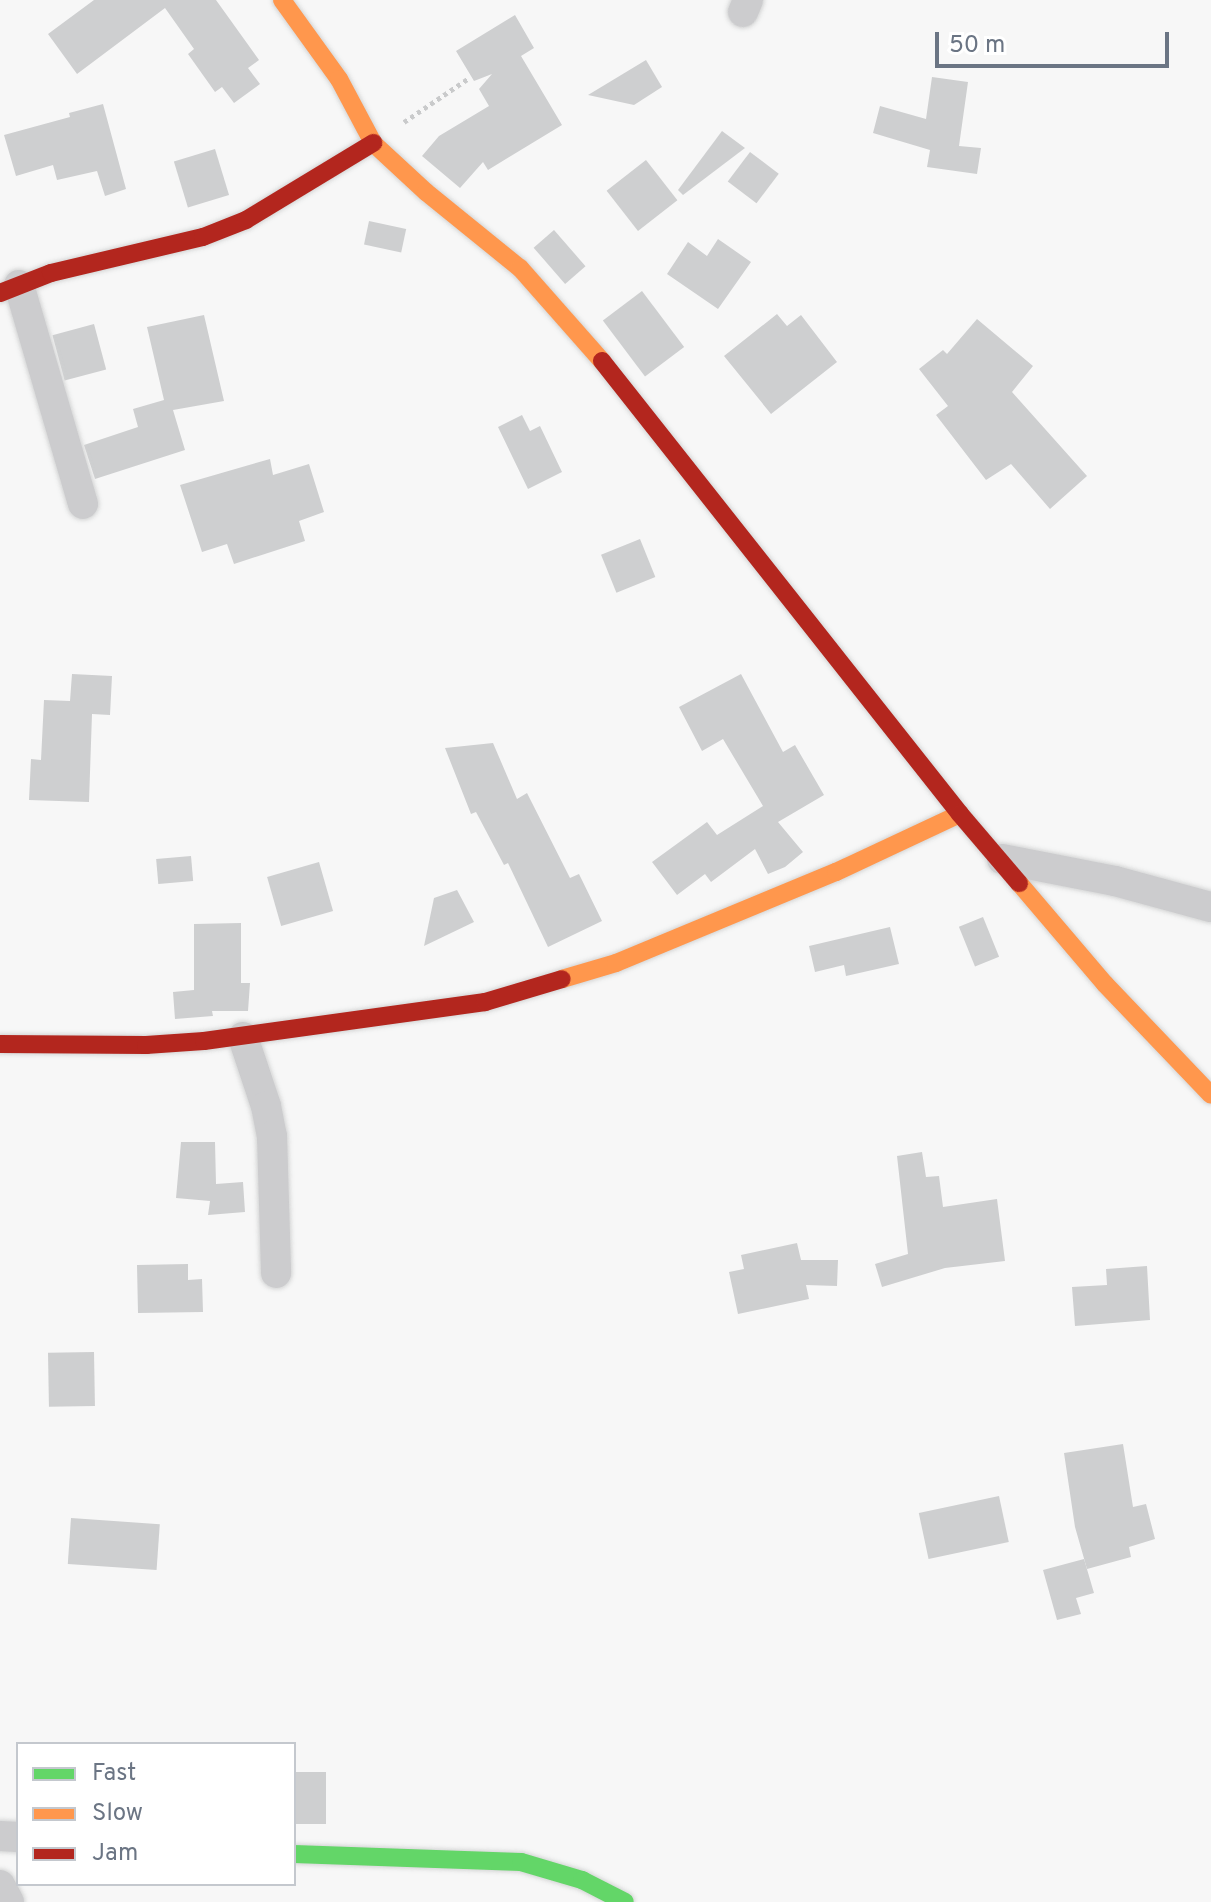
<!DOCTYPE html>
<html>
<head>
<meta charset="utf-8">
<style>
  body { margin:0 }
  #map { position:relative; width:1211px; height:1902px; overflow:hidden; background:#f7f7f7; font-family:Overpass,sans-serif }
  div>[style] { position:absolute }
  .building>* { inset:0; background:#cecfd0; transform-origin:0 0 }
  .path>* { height:5px; margin-top:-2.5px; transform-origin:0; background:repeating-linear-gradient(90deg,#c9cacb 0 4px,transparent 0 8px) }
  .roads { filter:drop-shadow(0 0 2px #d4d5d5) drop-shadow(0 0 2px #d4d5d5) }
  .street>* { height:30px; margin:-15px; padding:0 15px; transform-origin:15px; border-radius:15px; background:#ccccce }
  .fast>* { height:18px; margin:-9px; padding:0 9px; transform-origin:9px; border-radius:9px; background:#63d668 }
  .slow>* { height:18px; margin:-9px; padding:0 9px; transform-origin:9px; border-radius:9px; background:#ff974d }
  .jam>* { height:18px; margin:-9px; padding:0 9px; transform-origin:9px; border-radius:9px; background:#b3261e }
  span { translate:-50% -50%; white-space:nowrap; text-align:center; line-height:1.15; -webkit-text-stroke:8px #fff; paint-order:stroke }
  .legend { position:absolute; left:16px; top:1742px; width:280px; height:144px; box-sizing:border-box; background:#fff; border:2px solid #c4c8ce; margin:0; padding:10px 14px; list-style:none; font-size:24px; color:#6b7584 }
  .legend li { display:flex; align-items:center; gap:16px; height:40px }
  .legend b { width:40px; border:2px solid #c4c8ce }
  .scale { position:absolute; left:935px; top:32px; width:234px; height:36px; box-sizing:border-box; border:4px solid #6b7584; border-top:0; padding-left:10px; font-size:24px; line-height:28px; white-space:nowrap; color:#6b7584; -webkit-text-stroke:6px #fff; paint-order:stroke }
</style>
</head>
<body>
<div id="map">
  <div class="building">
    <div style="clip-path:polygon(94px 0,216px 0,259px 60px,248px 68px,260px 84px,234px 103px,222px 87px,215px 92px,188px 54px,194px 49px,165px 8px,77px 74px,48px 34px)"></div>
    <div style="clip-path:polygon(515px 15px,534px 48px,521px 56px,562px 125px,488px 170px,483px 162px,460px 188px,422px 156px,439px 136px,489px 106px,479px 89px,492px 74px,474px 81px,456px 51px)"></div>
    <div style="clip-path:polygon(646px 60px,662px 87px,634px 105px,588px 95px)"></div>
    <div style="clip-path:polygon(932px 77px,968px 82px,959px 146px,981px 148px,977px 174px,927px 167px,930px 150px,873px 133px,880px 106px,926px 119px)"></div>
    <div style="clip-path:polygon(103px 104px,126px 189px,105px 196px,97px 171px,57px 180px,53px 165px,16px 176px,4px 135px,70px 117px,69px 113px)"></div>
    <div style="clip-path:polygon(722px 131px,745px 148px,683px 195px,678px 190px)"></div>
    <div style="left:215px;top:149px;width:48px;height:43px;rotate:73deg"></div>
    <div style="left:750px;top:152px;width:36px;height:37px;rotate:37deg"></div>
    <div style="left:646px;top:160px;width:51px;height:50px;rotate:52deg"></div>
    <div style="left:369px;top:221px;width:38px;height:24px;rotate:12deg"></div>
    <div style="left:554px;top:230px;width:48px;height:27px;rotate:49deg"></div>
    <div style="clip-path:polygon(718px 239px,751px 262px,718px 309px,667px 274px,688px 242px,707px 256px)"></div>
    <div style="left:642px;top:291px;width:70px;height:49px;rotate:53deg"></div>
    <div style="clip-path:polygon(777px 314px,787px 326px,801px 315px,837px 362px,771px 414px,724px 356px)"></div>
    <div style="clip-path:polygon(204px 315px,224px 401px,173px 410px,185px 450px,95px 479px,84px 445px,138px 427px,133px 409px,164px 400px,147px 327px)"></div>
    <div style="clip-path:polygon(977px 319px,1033px 366px,1012px 392px,1087px 476px,1050px 509px,1011px 464px,986px 480px,936px 415px,948px 406px,919px 369px,943px 350px,947px 354px)"></div>
    <div style="left:94px;top:324px;width:47px;height:43px;rotate:75deg"></div>
    <div style="clip-path:polygon(522px 415px,530px 431px,540px 426px,562px 472px,528px 489px,498px 427px)"></div>
    <div style="clip-path:polygon(270px 459px,273px 475px,309px 464px,324px 512px,299px 521px,305px 541px,234px 564px,227px 544px,202px 552px,180px 485px)"></div>
    <div style="left:640px;top:539px;width:41px;height:42px;rotate:68deg"></div>
    <div style="clip-path:polygon(72px 674px,112px 676px,110px 715px,92px 714px,89px 802px,29px 800px,31px 759px,41px 760px,44px 700px,70px 701px)"></div>
    <div style="clip-path:polygon(741px 674px,783px 752px,795px 745px,824px 795px,778px 822px,803px 852px,785px 867px,768px 874px,755px 849px,711px 882px,705px 874px,677px 895px,652px 862px,707px 822px,717px 835px,763px 806px,723px 739px,702px 751px,679px 707px)"></div>
    <div style="clip-path:polygon(493px 743px,517px 799px,527px 793px,570px 878px,579px 874px,602px 921px,548px 947px,508px 863px,504px 865px,476px 812px,471px 814px,445px 748px)"></div>
    <div style="left:191px;top:856px;width:25px;height:35px;rotate:85deg"></div>
    <div style="left:319px;top:862px;width:51px;height:54px;rotate:74deg"></div>
    <div style="clip-path:polygon(457px 890px,474px 922px,424px 946px,434px 898px)"></div>
    <div style="left:983px;top:917px;width:43px;height:26px;rotate:68deg"></div>
    <div style="clip-path:polygon(241px 923px,241px 983px,250px 983px,248px 1011px,212px 1011px,213px 1016px,175px 1019px,173px 992px,194px 990px,194px 924px)"></div>
    <div style="clip-path:polygon(890px 927px,899px 964px,846px 976px,844px 965px,815px 972px,809px 946px)"></div>
    <div style="clip-path:polygon(181px 1142px,215px 1142px,216px 1184px,243px 1182px,245px 1212px,208px 1215px,210px 1201px,176px 1198px)"></div>
    <div style="clip-path:polygon(922px 1152px,926px 1177px,939px 1176px,943px 1207px,997px 1199px,1005px 1261px,945px 1268px,882px 1287px,875px 1264px,908px 1254px,897px 1156px)"></div>
    <div style="clip-path:polygon(797px 1243px,801px 1260px,838px 1260px,837px 1286px,806px 1285px,809px 1299px,738px 1314px,729px 1272px,744px 1269px,741px 1255px)"></div>
    <div style="clip-path:polygon(188px 1264px,188px 1280px,202px 1279px,203px 1312px,138px 1313px,137px 1265px)"></div>
    <div style="clip-path:polygon(1147px 1266px,1150px 1320px,1075px 1326px,1072px 1287px,1107px 1285px,1106px 1269px)"></div>
    <div style="left:94px;top:1352px;width:54px;height:46px;rotate:89deg"></div>
    <div style="clip-path:polygon(1123px 1444px,1133px 1507px,1146px 1504px,1155px 1539px,1129px 1547px,1131px 1557px,1087px 1569px,1075px 1527px,1064px 1453px)"></div>
    <div style="left:999px;top:1496px;width:47px;height:82px;rotate:78deg"></div>
    <div style="left:71px;top:1518px;width:89px;height:46px;rotate:4deg"></div>
    <div style="clip-path:polygon(1084px 1559px,1094px 1593px,1076px 1598px,1081px 1614px,1057px 1620px,1043px 1570px)"></div>
    <div style="left:294px;top:1772px;width:32px;height:52px"></div>
  </div>
  <div class="path">
    <div style="left:404px;top:122px;width:78px;rotate:-34.1deg"></div>
  </div>
  <div class="roads">
    <div class="street">
      <div style="left:743px;top:12px;width:13px;rotate:-67deg"></div>
      <div style="left:19px;top:285px;width:228px;rotate:73.7deg"></div>
      <div style="left:1002px;top:859px;width:115px;rotate:11deg"></div>
      <div style="left:1115px;top:881px;width:99px;rotate:15.2deg"></div>
      <div style="left:243px;top:1037px;width:73px;rotate:71.6deg"></div>
      <div style="left:266px;top:1106px;width:31px;rotate:79deg"></div>
      <div style="left:272px;top:1136px;width:137px;rotate:88.3deg"></div>
      <div style="left:0;top:1836px;width:18px;rotate:3deg"></div>
      <div style="left:0;top:1885px;width:19px;rotate:62deg"></div>
    </div>
    <div class="fast">
      <div style="left:294px;top:1854px;width:227px;rotate:2deg"></div>
      <div style="left:521px;top:1862px;width:64px;rotate:16.4deg"></div>
      <div style="left:582px;top:1880px;width:48px;rotate:27.1deg"></div>
    </div>
    <div class="slow">
      <div style="left:282px;top:0;width:97px;rotate:54.2deg"></div>
      <div style="left:339px;top:79px;width:72px;rotate:62deg"></div>
      <div style="left:373px;top:143px;width:72px;rotate:42.8deg"></div>
      <div style="left:426px;top:192px;width:121px;rotate:39deg"></div>
      <div style="left:520px;top:268px;width:124px;rotate:48.6deg"></div>
      <div style="left:1019px;top:883px;width:133px;rotate:49.6deg"></div>
      <div style="left:1105px;top:984px;width:153px;rotate:46.3deg"></div>
      <div style="left:562px;top:979px;width:56px;rotate:-16.5deg"></div>
      <div style="left:616px;top:963px;width:238px;rotate:-22.5deg"></div>
      <div style="left:836px;top:872px;width:137px;rotate:-25.1deg"></div>
    </div>
    <div class="jam">
      <div style="left:0;top:293px;width:55px;rotate:-21.4deg"></div>
      <div style="left:51px;top:273px;width:156px;rotate:-13.3deg"></div>
      <div style="left:203px;top:237px;width:46px;rotate:-21.6deg"></div>
      <div style="left:246px;top:220px;width:149px;rotate:-31.2deg"></div>
      <div style="left:602px;top:361px;width:577px;rotate:51.68deg"></div>
      <div style="left:960px;top:814px;width:91px;rotate:49.5deg"></div>
      <div style="left:0;top:1044px;width:146px;rotate:0.4deg"></div>
      <div style="left:146px;top:1045px;width:58px;rotate:-3.9deg"></div>
      <div style="left:204px;top:1041px;width:284px;rotate:-7.9deg"></div>
      <div style="left:485px;top:1002px;width:80px;rotate:-16.6deg"></div>
    </div>
  </div>
  <ul class="legend">
  <li><b style="height:10px;background:#63d668"></b>Fast</li>
  <li><b style="height:10px;background:#ff974d"></b>Slow</li>
  <li><b style="height:10px;background:#b3261e"></b>Jam</li>
  </ul>
  <div class="scale">50 m</div>
</div>
</body>
</html>
